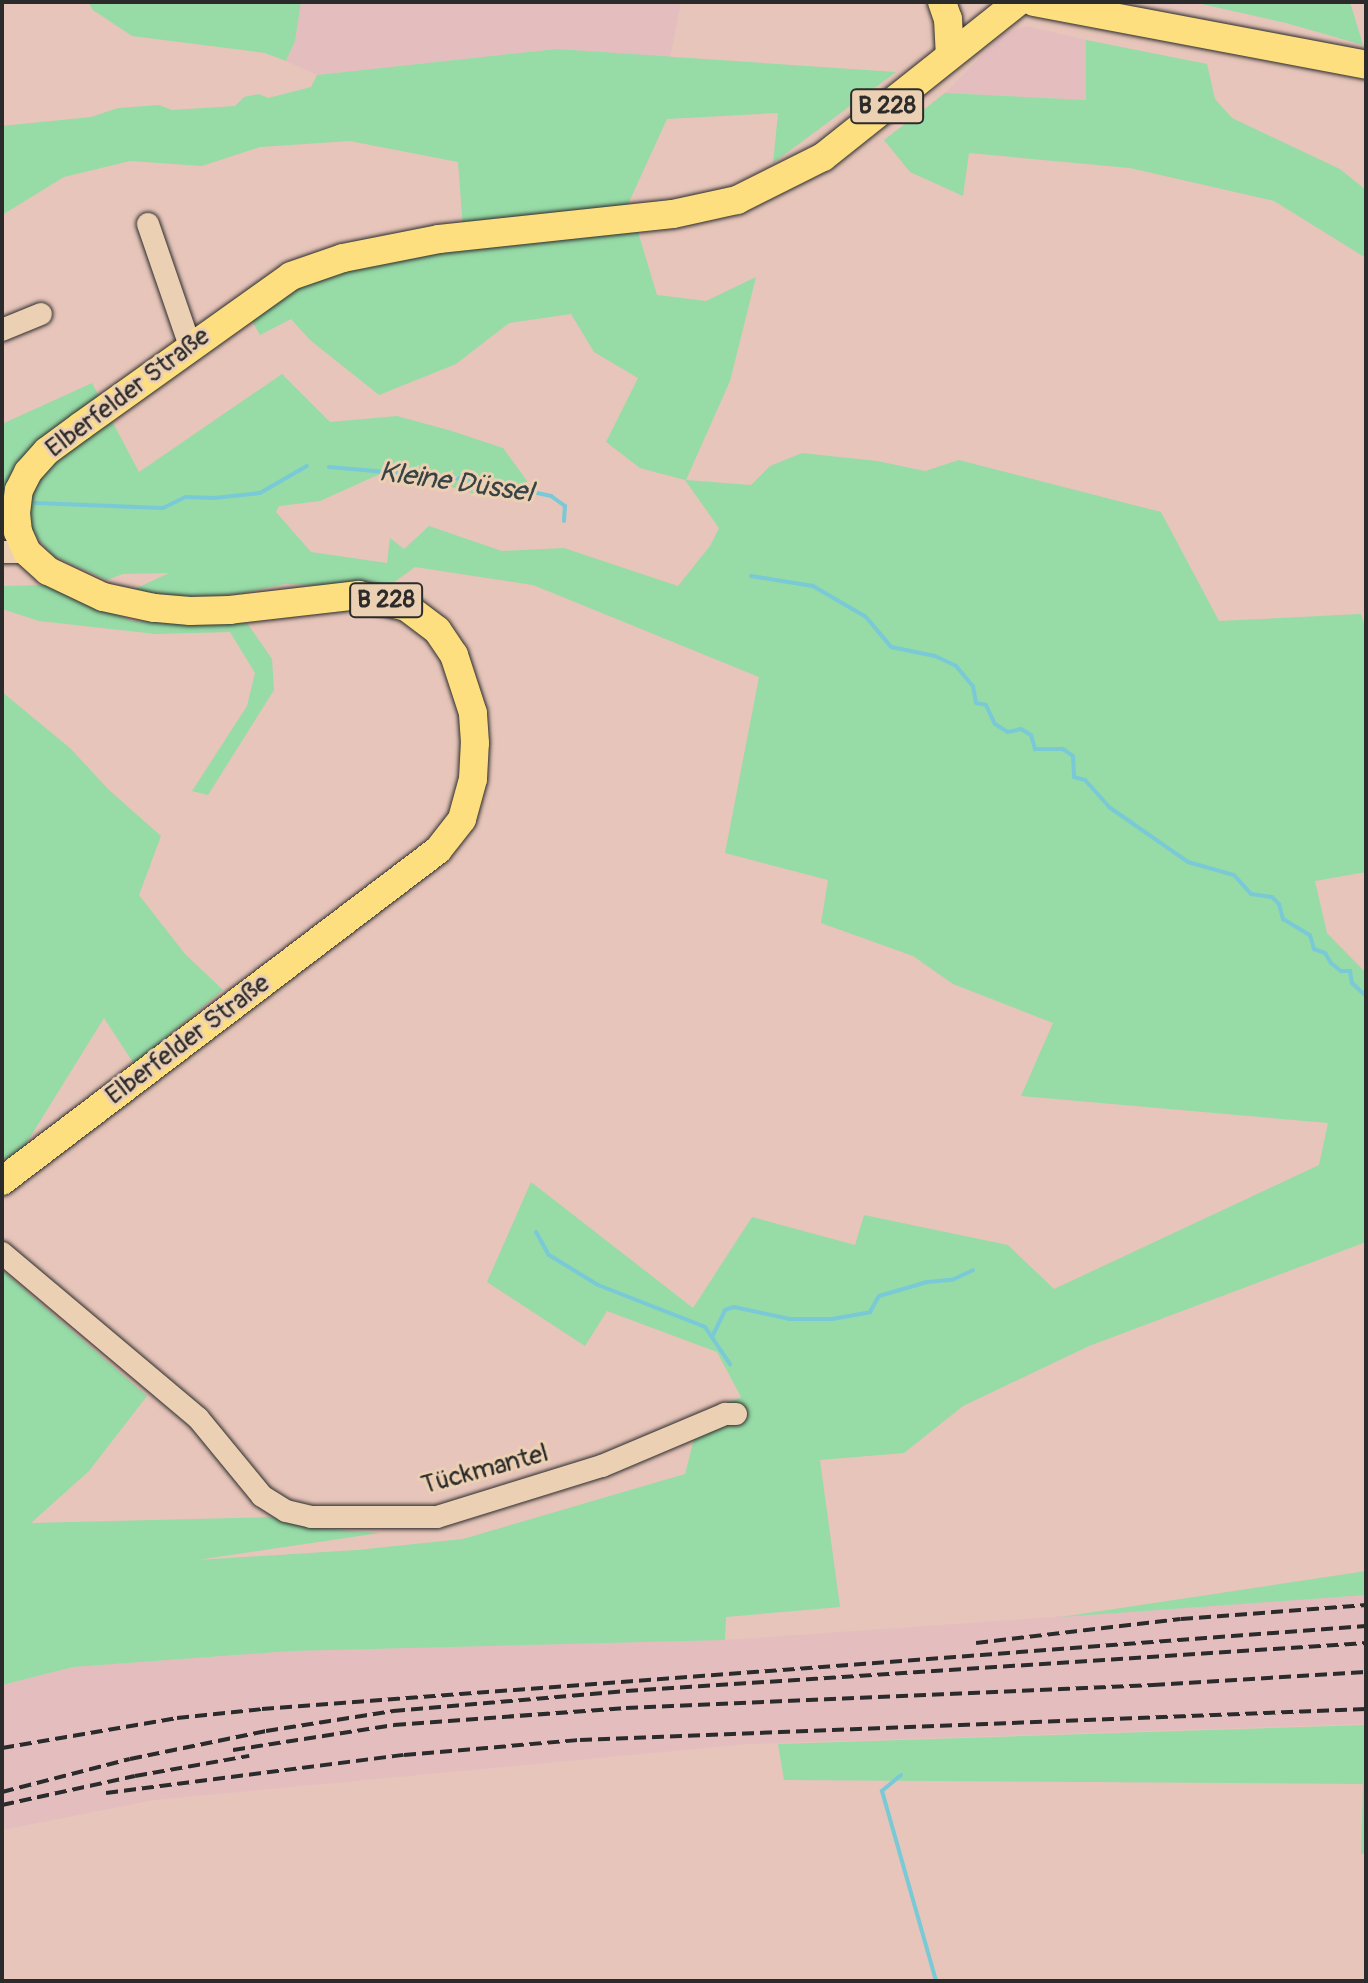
<!DOCTYPE html>
<html>
<head>
<meta charset="utf-8">
<style>
  body { margin:0 }
  #map { position:relative; width:1368px; height:1983px; overflow:hidden; background:#e7c5ba; font-family:Pangolin,sans-serif }
  div>[style] { position:absolute }
  .built>* { inset:0; background:#e4bdbf }
  .green>* { inset:0; background:#97dba7 }
  .stream>* { height:4px; margin:-2px; padding:0 2px; transform-origin:2px; border-radius:2px; background:#7ac9d7 }
  .roads { filter:drop-shadow(0 0 2px #2b2b2b) drop-shadow(0 0 2px #2b2b2b) }
  .minor>* { height:22px; margin:-11px; padding:0 11px; transform-origin:11px; border-radius:11px; background:#ecd0b3 }
  .major>* { height:28px; margin:-14px; padding:0 14px; transform-origin:14px; border-radius:14px; background:#fedf80 }
  .rail>* { height:4px; margin-top:-2px; transform-origin:0; background:repeating-linear-gradient(90deg,#2b2b2b 0 12px,transparent 0 18px) }
  span { translate:-50% -50%; white-space:nowrap; text-align:center; line-height:1.15; -webkit-text-stroke:6px #ecd0b3; paint-order:stroke }
  .shield-label span { padding:2px 6px; background:#ecd0b3; border:2px solid; border-radius:6px; -webkit-text-stroke-width:0 }
  .shield-label { font-size:24px; color:#2b2b2b; font-weight:700 }
  .street-label { font-size:26px; color:#2b2b2b }
  .water-label { font-size:28px; color:#374345; font-style:italic }
  .frame { position:absolute; inset:0; border:4px solid #2b2b2b; pointer-events:none }
</style>
</head>
<body>
<div id="map">
  <div class="built">
    <div style="clip-path:polygon(301px 2px,681px 2px,670px 58px,557px 49px,317px 75px,286px 61px,295px 41px)"></div>
    <div style="clip-path:polygon(1027px 26px,1086px 40px,1087px 100px,945px 93px,1004px 33px)"></div>
    <div style="clip-path:polygon(1366px 1595px,1366px 1724px,748px 1744px,154px 1800px,2px 1830px,2px 1685px,73px 1667px,291px 1651px,725px 1640px)"></div>
  </div>
  <div class="green">
    <div style="clip-path:polygon(88px 2px,301px 2px,295px 41px,286px 61px,265px 53px,132px 36px,93px 10px)"></div>
    <div style="clip-path:polygon(1193px 2px,1350px 2px,1363px 45px,1286px 23px)"></div>
    <div style="clip-path:polygon(1086px 40px,1207px 64px,1215px 99px,1232px 118px,1340px 169px,1366px 190px,1366px 258px,1274px 201px,1130px 168px,969px 153px,963px 196px,910px 172px,884px 140px,945px 93px,1086px 100px)"></div>
    <div style="clip-path:polygon(557px 49px,896px 72px,773px 163px,778px 113px,667px 119px,629px 202px,657px 295px,706px 301px,756px 277px,730px 381px,686px 480px,751px 485px,770px 466px,802px 453px,877px 461px,925px 471px,959px 460px,1161px 512px,1219px 621px,1361px 614px,1366px 631px,1366px 872px,1315px 881px,1327px 933px,1366px 973px,1366px 1242px,1089px 1346px,963px 1406px,904px 1453px,820px 1460px,840px 1607px,726px 1617px,725px 1640px,291px 1651px,73px 1667px,2px 1685px,2px 1270px,147px 1396px,89px 1471px,31px 1523px,272px 1517px,312px 1528px,380px 1533px,197px 1560px,357px 1550px,463px 1539px,685px 1474px,700px 1415px,741px 1397px,717px 1352px,607px 1311px,585px 1346px,487px 1282px,531px 1182px,693px 1308px,752px 1217px,855px 1245px,864px 1215px,1008px 1245px,1054px 1289px,1319px 1165px,1328px 1123px,1021px 1096px,1053px 1023px,953px 984px,913px 956px,821px 923px,828px 880px,725px 853px,759px 677px,533px 585px,415px 567px,386px 588px,285px 584px,239px 594px,174px 598px,122px 595px,169px 573px,123px 574px,107px 580px,53px 556px,31px 531px,31px 519px,2px 532px,2px 424px,92px 383px,139px 472px,282px 374px,330px 422px,397px 416px,452px 431px,503px 448px,530px 485px,485px 497px,391px 469px,320px 501px,279px 506px,276px 512px,311px 552px,387px 563px,390px 538px,404px 549px,429px 526px,502px 551px,564px 548px,678px 586px,710px 546px,719px 528px,685px 480px,640px 468px,606px 442px,638px 378px,594px 352px,571px 314px,509px 323px,456px 364px,379px 395px,310px 340px,291px 319px,260px 335px,247px 312px,298px 279px,464px 241px,458px 162px,350px 141px,260px 147px,202px 166px,130px 161px,64px 177px,2px 215px,2px 126px,91px 117px,118px 108px,159px 105px,172px 110px,235px 106px,244px 97px,259px 94px,268px 98px,311px 87px,317px 75px)"></div>
    <div style="clip-path:polygon(48px 585px,132px 621px,247px 623px,272px 659px,274px 690px,208px 795px,192px 791px,247px 706px,255px 673px,230px 632px,156px 634px,39px 621px,2px 609px,2px 586px)"></div>
    <div style="clip-path:polygon(2px 692px,70px 748px,109px 790px,161px 836px,139px 895px,185px 954px,223px 990px,134px 1064px,104px 1018px,24px 1147px,2px 1162px)"></div>
    <div style="clip-path:polygon(1366px 1571px,1366px 1595px,1061px 1617px)"></div>
    <div style="clip-path:polygon(1366px 1725px,1366px 1853px,1361px 1854px,1363px 1784px,784px 1780px,778px 1744px)"></div>
  </div>
  <div class="stream">
    <div style="left:329px;top:467px;width:149px;rotate:5deg"></div>
    <div style="left:477px;top:480px;width:76px;rotate:12.2deg"></div>
    <div style="left:551px;top:496px;width:17px;rotate:36deg"></div>
    <div style="left:565px;top:506px;width:15px;rotate:94deg"></div>
    <div style="left:36px;top:503px;width:127px;rotate:2.3deg"></div>
    <div style="left:163px;top:508px;width:25px;rotate:-26deg"></div>
    <div style="left:186px;top:497px;width:28px;rotate:2deg"></div>
    <div style="left:214px;top:498px;width:46px;rotate:-6.2deg"></div>
    <div style="left:260px;top:493px;width:54px;rotate:-29.9deg"></div>
    <div style="left:751px;top:576px;width:63px;rotate:9.2deg"></div>
    <div style="left:813px;top:586px;width:61px;rotate:30.3deg"></div>
    <div style="left:866px;top:617px;width:39px;rotate:50deg"></div>
    <div style="left:891px;top:647px;width:45px;rotate:11.6deg"></div>
    <div style="left:935px;top:656px;width:23px;rotate:25deg"></div>
    <div style="left:956px;top:666px;width:26px;rotate:50deg"></div>
    <div style="left:973px;top:686px;width:17px;rotate:80deg"></div>
    <div style="left:976px;top:703px;width:10px;rotate:11deg"></div>
    <div style="left:986px;top:705px;width:21px;rotate:65deg"></div>
    <div style="left:995px;top:724px;width:15px;rotate:32deg"></div>
    <div style="left:1008px;top:732px;width:13px;rotate:-13deg"></div>
    <div style="left:1021px;top:729px;width:12px;rotate:31deg"></div>
    <div style="left:1031px;top:735px;width:15px;rotate:74deg"></div>
    <div style="left:1035px;top:749px;width:28px"></div>
    <div style="left:1063px;top:749px;width:12px;rotate:35deg"></div>
    <div style="left:1073px;top:756px;width:21px;rotate:87deg"></div>
    <div style="left:1074px;top:777px;width:11px;rotate:15deg"></div>
    <div style="left:1085px;top:780px;width:36px;rotate:48deg"></div>
    <div style="left:1109px;top:807px;width:96px;rotate:34.8deg"></div>
    <div style="left:1188px;top:862px;width:48px;rotate:15.8deg"></div>
    <div style="left:1234px;top:875px;width:25px;rotate:48deg"></div>
    <div style="left:1251px;top:894px;width:21px;rotate:8deg"></div>
    <div style="left:1272px;top:897px;width:10px;rotate:45deg"></div>
    <div style="left:1279px;top:904px;width:16px;rotate:75deg"></div>
    <div style="left:1283px;top:919px;width:31px;rotate:31deg"></div>
    <div style="left:1310px;top:935px;width:15px;rotate:74deg"></div>
    <div style="left:1314px;top:949px;width:12px;rotate:20deg"></div>
    <div style="left:1325px;top:953px;width:12px;rotate:59deg"></div>
    <div style="left:1331px;top:963px;width:13px;rotate:39deg"></div>
    <div style="left:1341px;top:971px;width:9px"></div>
    <div style="left:1350px;top:971px;width:12px;rotate:81deg"></div>
    <div style="left:1352px;top:983px;width:19px;rotate:43deg"></div>
    <div style="left:536px;top:1232px;width:26px;rotate:61deg"></div>
    <div style="left:549px;top:1255px;width:57px;rotate:31.5deg"></div>
    <div style="left:598px;top:1285px;width:115px;rotate:21.4deg"></div>
    <div style="left:705px;top:1327px;width:45px;rotate:56deg"></div>
    <div style="left:712px;top:1337px;width:30px;rotate:-64deg"></div>
    <div style="left:725px;top:1310px;width:9px;rotate:-18deg"></div>
    <div style="left:734px;top:1307px;width:57px;rotate:12.1deg"></div>
    <div style="left:790px;top:1319px;width:42px"></div>
    <div style="left:832px;top:1319px;width:39px;rotate:-10deg"></div>
    <div style="left:870px;top:1312px;width:18px;rotate:-61deg"></div>
    <div style="left:879px;top:1296px;width:50px;rotate:-16.3deg"></div>
    <div style="left:927px;top:1282px;width:25px;rotate:-5deg"></div>
    <div style="left:952px;top:1280px;width:23px;rotate:-25deg"></div>
    <div style="left:901px;top:1775px;width:25px;rotate:140deg"></div>
    <div style="left:882px;top:1791px;width:198px;rotate:74.1deg"></div>
  </div>
  <div class="roads">
    <div class="minor">
      <div style="left:148px;top:224px;width:129px;rotate:71deg"></div>
      <div style="left:2px;top:330px;width:42px;rotate:-22.3deg"></div>
      <div style="left:2px;top:552px;width:25px"></div>
      <div style="left:2px;top:1253px;width:256px;rotate:40.1deg"></div>
      <div style="left:198px;top:1418px;width:101px;rotate:50.6deg"></div>
      <div style="left:262px;top:1496px;width:28px;rotate:32deg"></div>
      <div style="left:286px;top:1511px;width:26px;rotate:13deg"></div>
      <div style="left:311px;top:1517px;width:126px"></div>
      <div style="left:437px;top:1517px;width:173px;rotate:-17.2deg"></div>
      <div style="left:602px;top:1466px;width:134px;rotate:-22.9deg"></div>
      <div style="left:725px;top:1414px;width:11px"></div>
    </div>
    <div class="major">
      <div style="left:942px;top:2px;width:18px;rotate:71deg"></div>
      <div style="left:948px;top:19px;width:35px;rotate:87deg"></div>
      <div style="left:1034px;top:2px;width:338px;rotate:10.7deg"></div>
      <div style="left:2px;top:1181px;width:547px;rotate:-37.2deg"></div>
      <div style="left:438px;top:850px;width:39px;rotate:-52deg"></div>
      <div style="left:462px;top:819px;width:41px;rotate:-74.6deg"></div>
      <div style="left:473px;top:779px;width:36px;rotate:-87deg"></div>
      <div style="left:475px;top:743px;width:30px;rotate:-94deg"></div>
      <div style="left:473px;top:713px;width:61px;rotate:-108.1deg"></div>
      <div style="left:454px;top:655px;width:30px;rotate:-124deg"></div>
      <div style="left:437px;top:630px;width:39px;rotate:-143deg"></div>
      <div style="left:406px;top:607px;width:49px;rotate:-165.7deg"></div>
      <div style="left:359px;top:595px;width:130px;rotate:173.4deg"></div>
      <div style="left:230px;top:610px;width:40px;rotate:178.6deg"></div>
      <div style="left:190px;top:611px;width:36px;rotate:-175deg"></div>
      <div style="left:154px;top:608px;width:52px;rotate:-167.8deg"></div>
      <div style="left:103px;top:597px;width:61px;rotate:-154.7deg"></div>
      <div style="left:48px;top:571px;width:28px;rotate:-138deg"></div>
      <div style="left:27px;top:552px;width:22px;rotate:-114deg"></div>
      <div style="left:18px;top:532px;width:19px;rotate:-96deg"></div>
      <div style="left:16px;top:513px;width:23px;rotate:-83deg"></div>
      <div style="left:19px;top:490px;width:20px;rotate:-63deg"></div>
      <div style="left:28px;top:472px;width:28px;rotate:-48deg"></div>
      <div style="left:47px;top:451px;width:42px;rotate:-36.3deg"></div>
      <div style="left:81px;top:426px;width:258px;rotate:-35.5deg"></div>
      <div style="left:291px;top:276px;width:55px;rotate:-19.1deg"></div>
      <div style="left:343px;top:258px;width:98px;rotate:-11.2deg"></div>
      <div style="left:439px;top:239px;width:235px;rotate:-6.1deg"></div>
      <div style="left:673px;top:214px;width:66px;rotate:-12.3deg"></div>
      <div style="left:737px;top:200px;width:96px;rotate:-26.6deg"></div>
      <div style="left:823px;top:157px;width:249px;rotate:-38.5deg"></div>
    </div>
  </div>
  <div class="rail">
    <div style="left:976px;top:1643px;width:206px;rotate:-6.7deg"></div>
    <div style="left:1181px;top:1619px;width:186px;rotate:-4.3deg"></div>
    <div style="left:2px;top:1748px;width:178px;rotate:-9.7deg"></div>
    <div style="left:177px;top:1718px;width:85px;rotate:-6deg"></div>
    <div style="left:262px;top:1709px;width:1107px;rotate:-4.3deg"></div>
    <div style="left:233px;top:1750px;width:163px;rotate:-8.8deg"></div>
    <div style="left:394px;top:1725px;width:233px;rotate:-4.2deg"></div>
    <div style="left:626px;top:1708px;width:528px;rotate:-2.5deg"></div>
    <div style="left:1153px;top:1685px;width:213px;rotate:-3.5deg"></div>
    <div style="left:2px;top:1792px;width:132px;rotate:-14.5deg"></div>
    <div style="left:130px;top:1759px;width:139px;rotate:-11.6deg"></div>
    <div style="left:266px;top:1731px;width:129px;rotate:-8.9deg"></div>
    <div style="left:393px;top:1711px;width:234px;rotate:-4.9deg"></div>
    <div style="left:626px;top:1691px;width:742px;rotate:-3.71deg"></div>
    <div style="left:106px;top:1793px;width:300px;rotate:-7.3deg"></div>
    <div style="left:404px;top:1755px;width:177px;rotate:-4.9deg"></div>
    <div style="left:580px;top:1740px;width:787px;rotate:-2.26deg"></div>
    <div style="left:2px;top:1805px;width:136px;rotate:-12.3deg"></div>
    <div style="left:135px;top:1776px;width:116px;rotate:-10deg"></div>
  </div>
  <div class="shield-label">
    <span style="left:887px;top:106px">B 228</span>
    <span style="left:386px;top:600px">B 228</span>
  </div>
  <div class="street-label">
    <span style="left:128px;top:393px;rotate:-37deg">Elberfelder Straße</span>
    <span style="left:188px;top:1040px;rotate:-37deg">Elberfelder Straße</span>
    <span style="left:485px;top:1470px;rotate:-15deg">Tückmantel</span>
  </div>
  <div class="water-label">
    <span style="left:456px;top:483px;rotate:8deg">Kleine Düssel</span>
  </div>
  <div class="frame"></div>
</div>
</body>
</html>
